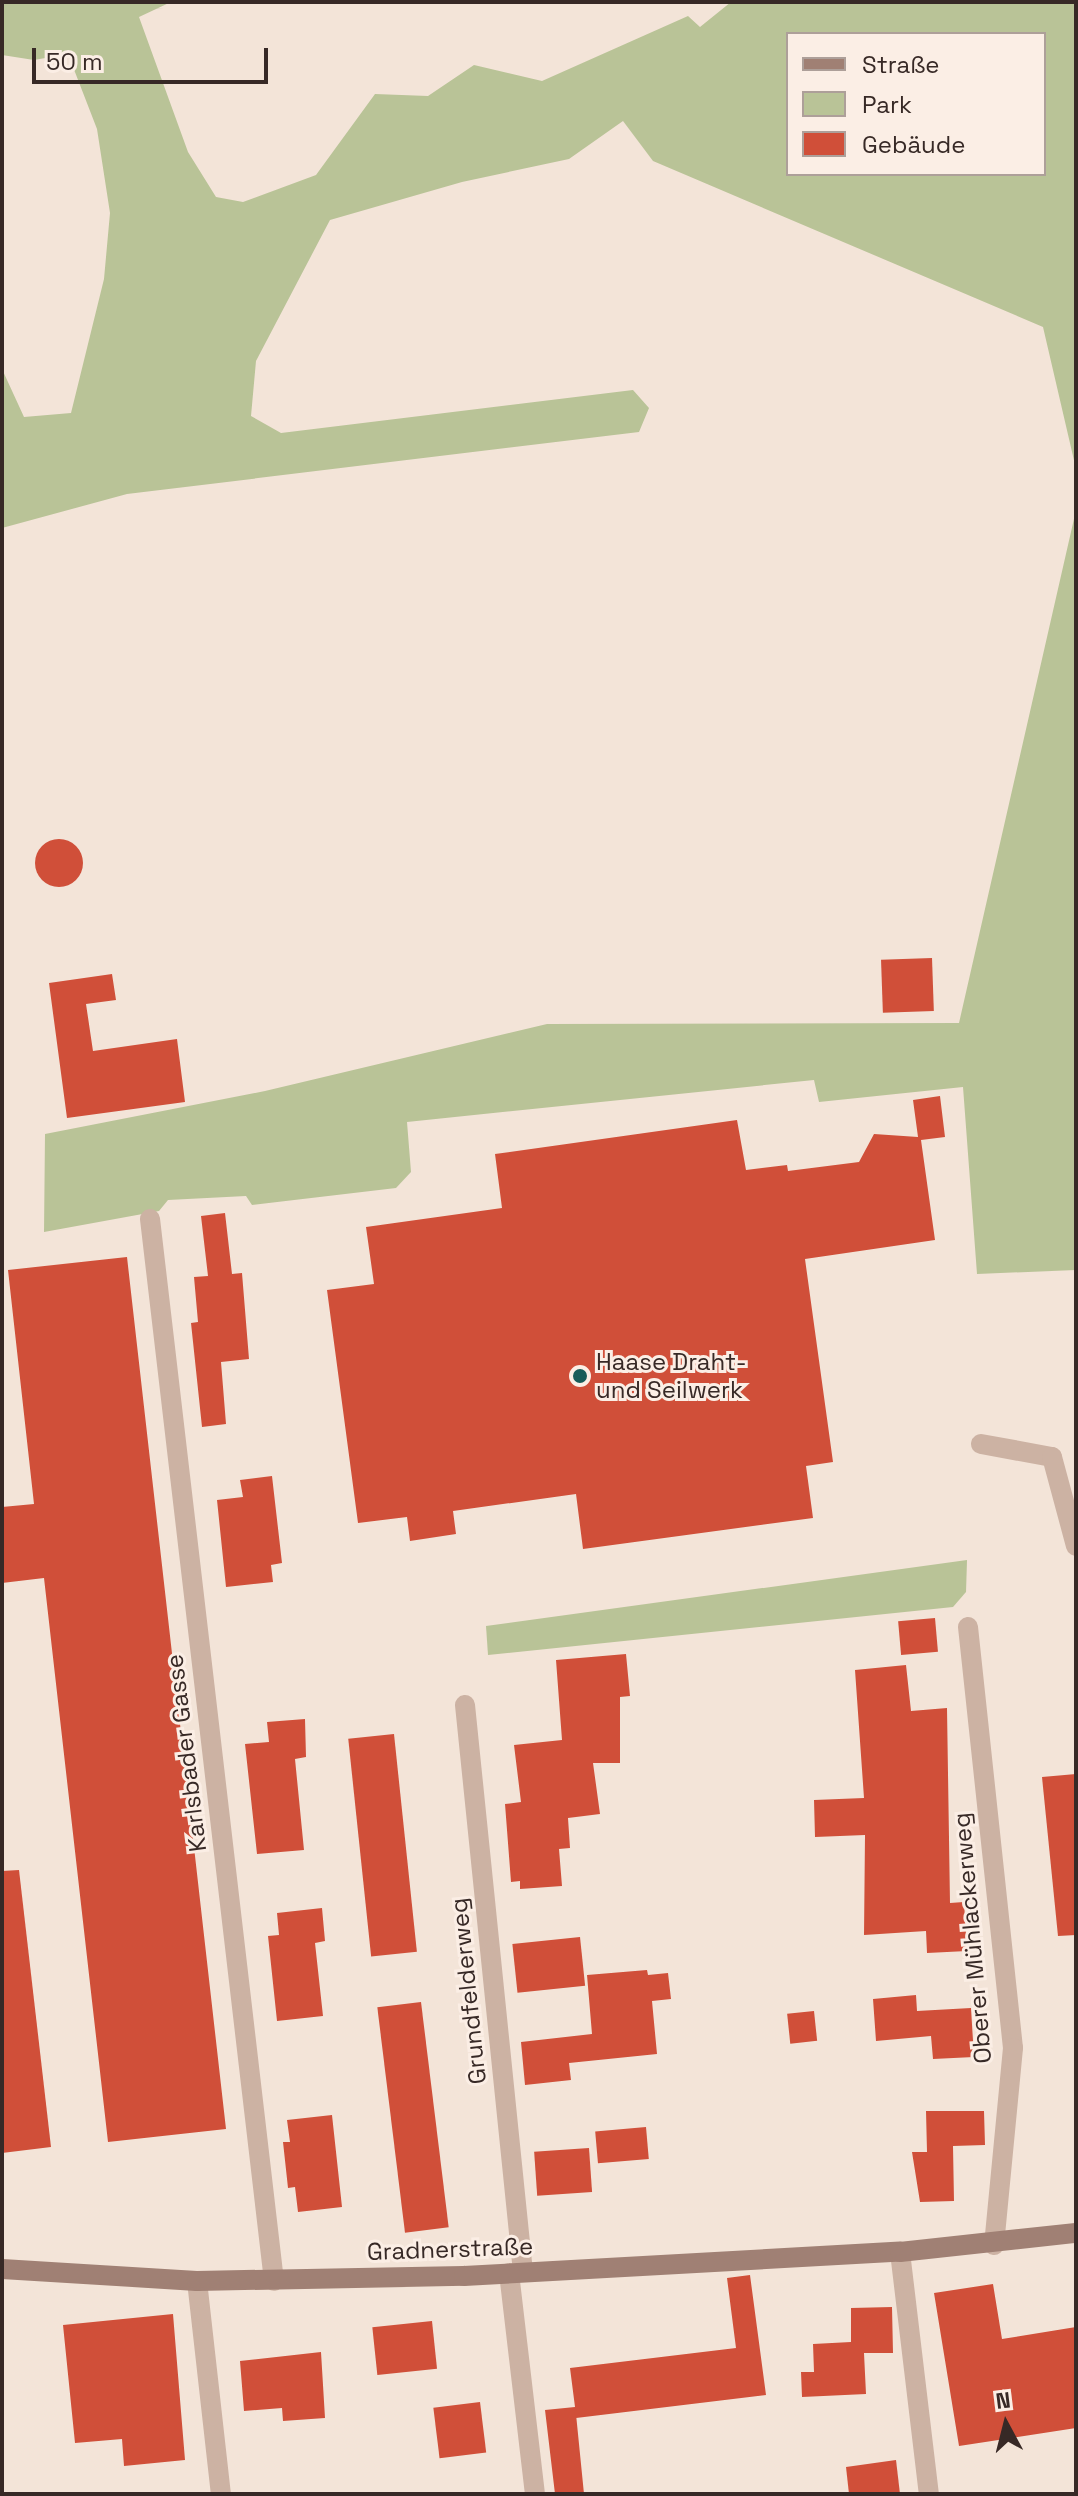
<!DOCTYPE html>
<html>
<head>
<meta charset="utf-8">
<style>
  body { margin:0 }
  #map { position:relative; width:1078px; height:2496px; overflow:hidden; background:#f3e4d8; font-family:"Space Grotesk",sans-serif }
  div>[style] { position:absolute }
  .green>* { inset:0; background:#b9c397 }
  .building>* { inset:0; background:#d04f39; transform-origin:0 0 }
  .round { border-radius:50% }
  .street>* { height:20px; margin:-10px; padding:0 10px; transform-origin:10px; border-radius:10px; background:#ccb2a3 }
  .secondary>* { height:20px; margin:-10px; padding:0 10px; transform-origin:10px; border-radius:10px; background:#a08074 }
  .dots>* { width:22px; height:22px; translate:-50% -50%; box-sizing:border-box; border:4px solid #fbeee5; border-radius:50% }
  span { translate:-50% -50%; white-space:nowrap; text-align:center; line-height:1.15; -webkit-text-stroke:6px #fbeee5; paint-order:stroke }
  .poi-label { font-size:24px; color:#372926 }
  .left { translate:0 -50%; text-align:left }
  .street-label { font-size:24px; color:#372926 }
  .frame { position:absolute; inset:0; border:4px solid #372926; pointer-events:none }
  .legend { position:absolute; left:786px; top:32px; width:260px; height:144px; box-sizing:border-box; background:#fbeee5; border:2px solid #ad9f99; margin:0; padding:10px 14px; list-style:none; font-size:24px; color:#372926 }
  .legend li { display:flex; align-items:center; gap:16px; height:40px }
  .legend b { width:40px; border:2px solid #ad9f99 }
  .north { position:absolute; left:966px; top:2384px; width:80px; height:80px; -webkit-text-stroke:6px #fbeee5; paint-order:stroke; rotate:353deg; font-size:22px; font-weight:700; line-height:32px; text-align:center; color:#372926 }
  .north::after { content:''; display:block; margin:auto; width:28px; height:36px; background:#372926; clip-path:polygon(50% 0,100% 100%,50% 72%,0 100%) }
  .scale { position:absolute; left:32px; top:48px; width:236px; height:36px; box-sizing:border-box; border:4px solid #372926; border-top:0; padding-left:10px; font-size:24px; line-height:28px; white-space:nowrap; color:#372926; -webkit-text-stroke:6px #fbeee5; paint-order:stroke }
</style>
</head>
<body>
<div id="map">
  <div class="green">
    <div style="clip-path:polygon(evenodd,4px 2px,171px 2px,139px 17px,188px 152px,216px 197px,243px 202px,316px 175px,375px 94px,428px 96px,474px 65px,542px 81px,688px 16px,700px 27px,731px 2px,1076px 2px,1076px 469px,1043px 327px,653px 161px,623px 121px,569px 159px,462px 182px,330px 220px,256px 361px,251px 416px,281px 433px,633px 390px,649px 408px,639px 432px,127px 494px,2px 528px,2px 369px,24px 417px,71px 413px,104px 279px,110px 213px,97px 129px,68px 54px,34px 60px,2px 55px,4px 2px,788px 34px,1044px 34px,1044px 174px,788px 174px,788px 34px)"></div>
    <div style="clip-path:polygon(1076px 510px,1076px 1270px,977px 1274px,963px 1087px,819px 1102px,814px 1080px,407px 1122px,411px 1172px,396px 1188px,252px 1205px,246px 1196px,168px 1200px,159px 1211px,44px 1232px,45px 1134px,265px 1091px,547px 1024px,959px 1023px)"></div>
    <div style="clip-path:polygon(967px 1560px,966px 1592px,953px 1607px,488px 1655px,486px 1626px)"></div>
  </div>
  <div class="building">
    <div class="round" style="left:35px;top:839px;width:48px;height:48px"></div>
    <div style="left:932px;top:958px;width:53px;height:51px;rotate:88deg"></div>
    <div style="clip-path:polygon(112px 974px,116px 1000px,86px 1004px,93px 1051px,177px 1039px,185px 1102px,67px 1118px,49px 983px)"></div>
    <div style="clip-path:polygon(940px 1096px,945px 1137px,921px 1140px,935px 1240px,805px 1259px,833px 1462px,806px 1466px,813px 1518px,583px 1549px,576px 1494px,453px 1511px,456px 1534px,410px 1541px,407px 1517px,358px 1523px,327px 1290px,374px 1284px,366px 1227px,502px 1208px,495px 1154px,737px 1120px,746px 1170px,787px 1165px,788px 1171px,859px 1162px,874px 1134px,918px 1137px,913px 1100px)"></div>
    <div style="clip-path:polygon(225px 1213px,232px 1274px,242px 1273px,249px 1359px,221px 1362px,226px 1424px,202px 1427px,191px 1323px,198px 1322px,194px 1277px,208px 1276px,201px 1216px)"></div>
    <div style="clip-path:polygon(127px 1257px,226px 2129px,108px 2142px,44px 1578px,2px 1583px,2px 1507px,34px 1504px,8px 1270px)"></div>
    <div style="clip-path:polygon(272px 1476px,282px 1563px,271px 1565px,273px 1582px,226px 1587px,217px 1500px,243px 1497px,240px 1480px)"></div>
    <div style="left:935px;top:1618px;width:34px;height:37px;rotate:85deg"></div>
    <div style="clip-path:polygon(626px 1654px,630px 1696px,620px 1697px,620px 1763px,593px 1763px,600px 1814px,568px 1818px,570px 1848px,559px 1849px,562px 1886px,520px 1889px,520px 1881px,511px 1882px,505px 1804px,521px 1802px,514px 1745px,562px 1740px,556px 1660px)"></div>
    <div style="clip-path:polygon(906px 1665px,911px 1711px,947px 1708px,950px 1903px,964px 1902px,967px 1951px,927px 1953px,926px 1931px,864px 1935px,865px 1835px,815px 1837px,814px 1800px,864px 1798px,855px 1670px)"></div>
    <div style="clip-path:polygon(305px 1719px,306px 1757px,295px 1759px,304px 1850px,257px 1854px,245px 1744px,269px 1742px,267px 1722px)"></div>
    <div style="left:394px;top:1734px;width:219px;height:46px;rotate:84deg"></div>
    <div style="clip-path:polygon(1076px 1774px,1076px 1935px,1058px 1936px,1042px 1777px)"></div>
    <div style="clip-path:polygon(19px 1870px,51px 2147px,2px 2153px,2px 1871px)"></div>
    <div style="clip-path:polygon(322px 1908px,325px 1941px,315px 1943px,323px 2016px,277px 2021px,268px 1936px,279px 1935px,277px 1913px)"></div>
    <div style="left:580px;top:1937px;width:49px;height:68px;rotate:84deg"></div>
    <div style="clip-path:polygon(647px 1970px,648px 1975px,668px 1973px,671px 1999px,652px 2001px,657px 2054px,569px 2063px,571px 2080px,525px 2085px,521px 2042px,592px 2034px,587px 1975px)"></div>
    <div style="clip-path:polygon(916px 1995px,917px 2011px,971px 2008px,974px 2057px,933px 2059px,931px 2036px,876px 2041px,873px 1999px)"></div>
    <div style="left:421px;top:2002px;width:227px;height:44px;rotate:83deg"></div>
    <div style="left:814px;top:2011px;width:30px;height:27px;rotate:84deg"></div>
    <div style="clip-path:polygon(926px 2111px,984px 2111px,985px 2145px,953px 2146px,954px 2201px,920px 2202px,912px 2152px,927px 2152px)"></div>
    <div style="clip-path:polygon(332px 2115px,342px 2207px,298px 2212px,295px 2187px,288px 2188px,283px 2142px,290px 2142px,287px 2120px)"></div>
    <div style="left:646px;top:2127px;width:32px;height:51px;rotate:85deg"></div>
    <div style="left:589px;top:2148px;width:44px;height:55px;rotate:86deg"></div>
    <div style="clip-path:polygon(750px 2275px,766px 2395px,576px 2418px,576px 2414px,584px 2494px,555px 2494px,545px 2410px,575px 2407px,570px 2368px,736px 2348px,727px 2278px)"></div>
    <div style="clip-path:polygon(993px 2284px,1002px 2339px,1076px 2327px,1076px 2428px,959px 2446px,934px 2293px)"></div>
    <div style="clip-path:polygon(892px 2307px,893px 2353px,864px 2353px,866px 2394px,802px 2397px,801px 2372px,814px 2372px,813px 2344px,851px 2342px,851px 2308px)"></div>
    <div style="clip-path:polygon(173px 2314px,185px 2460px,124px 2466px,122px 2439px,75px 2443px,63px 2325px)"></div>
    <div style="left:432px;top:2321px;width:48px;height:60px;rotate:84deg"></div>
    <div style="clip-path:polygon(321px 2352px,325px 2418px,283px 2421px,282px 2408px,244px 2411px,240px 2361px)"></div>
    <div style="left:480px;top:2402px;width:51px;height:47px;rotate:83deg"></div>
    <div style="clip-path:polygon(896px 2460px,900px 2494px,849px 2494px,846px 2467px)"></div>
  </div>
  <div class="street">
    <div style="left:150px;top:1219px;width:1069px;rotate:83.34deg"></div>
    <div style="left:981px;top:1444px;width:72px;rotate:10.4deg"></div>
    <div style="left:1052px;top:1457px;width:92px;rotate:74.9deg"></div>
    <div style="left:968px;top:1627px;width:423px;rotate:83.9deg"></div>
    <div style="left:1013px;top:2048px;width:198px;rotate:95.5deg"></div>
    <div style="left:465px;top:1705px;width:570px;rotate:84.16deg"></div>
    <div style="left:900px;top:2252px;width:244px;rotate:83.2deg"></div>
    <div style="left:509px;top:2273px;width:223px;rotate:83.3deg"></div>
    <div style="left:197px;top:2281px;width:214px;rotate:83.6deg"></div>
  </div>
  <div class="secondary">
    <div style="left:2px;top:2269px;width:195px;rotate:3.5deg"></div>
    <div style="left:197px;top:2281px;width:267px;rotate:-1.1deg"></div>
    <div style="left:464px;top:2276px;width:437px;rotate:-3.2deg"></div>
    <div style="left:900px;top:2252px;width:177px;rotate:-6.2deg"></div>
  </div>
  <div class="dots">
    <div style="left:580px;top:1376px;background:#185c59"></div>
  </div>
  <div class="poi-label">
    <span class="left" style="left:596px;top:1376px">Haase Draht-<br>und Seilwerk</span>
  </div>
  <div class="street-label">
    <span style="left:186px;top:1753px;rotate:-97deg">Karlsbader Gasse</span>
    <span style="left:972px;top:1938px;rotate:-95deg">Oberer Mühlackerweg</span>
    <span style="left:468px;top:1991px;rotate:-96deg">Grundfelderweg</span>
    <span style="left:450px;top:2249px;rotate:-2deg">Gradnerstraße</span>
  </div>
  <div class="frame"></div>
  <ul class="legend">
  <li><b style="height:10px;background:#a08074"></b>Straße</li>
  <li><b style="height:22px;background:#b9c397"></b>Park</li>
  <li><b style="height:22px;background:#d04f39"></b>Gebäude</li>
  </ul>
  <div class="north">N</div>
  <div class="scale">50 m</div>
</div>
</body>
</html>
